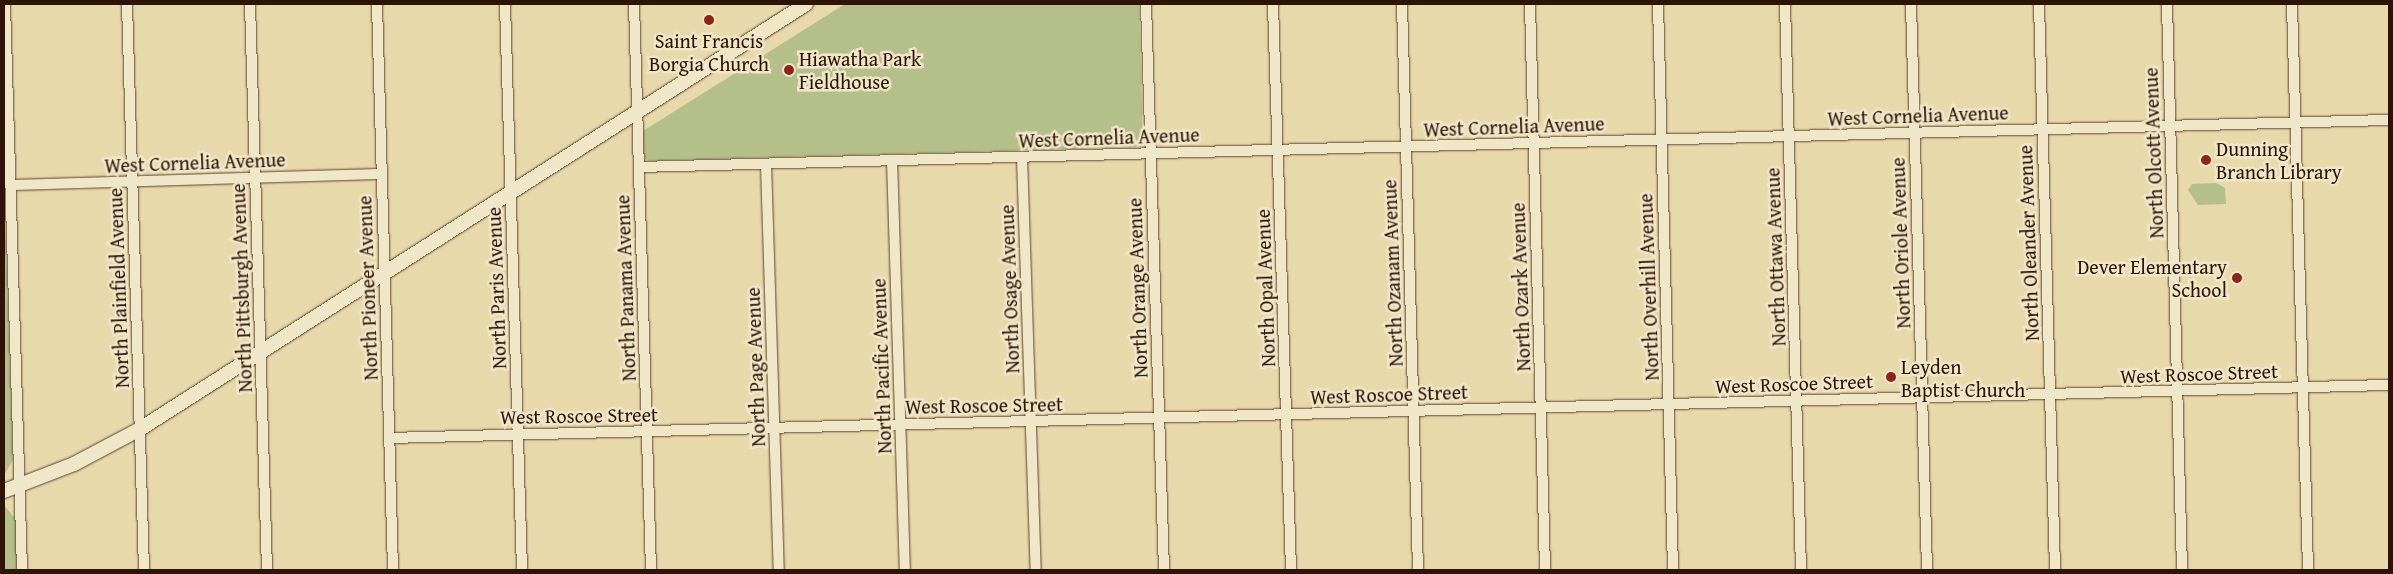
<!DOCTYPE html>
<html>
<head>
<meta charset="utf-8">
<style>
  body { margin:0 }
  #map { position:relative; width:2393px; height:574px; overflow:hidden; background:#e8d9ab; font-family:"Gentium Book Plus",serif }
  div>[style] { position:absolute }
  .green>* { inset:0; background:#b4bf8a }
  .roads { filter:drop-shadow(0 0 1px #5c4530) drop-shadow(0 0 1px #5c4530) }
  .street>* { height:10px; margin:-5px; padding:0 5px; transform-origin:5px; border-radius:5px; background:#f0e6c8 }
  .secondary>* { height:14px; margin:-7px; padding:0 7px; transform-origin:7px; border-radius:7px; background:#f0e6c8 }
  .dots>* { width:14px; height:14px; translate:-50% -50%; box-sizing:border-box; border:2px solid #f0e6c8; border-radius:50% }
  span { translate:-50% -50%; white-space:nowrap; text-align:center; line-height:1.15; -webkit-text-stroke:5px #f0e6c8; paint-order:stroke }
  .poi-label { font-size:20px; color:#2d1407 }
  .left { translate:0 -50%; text-align:left }
  .right { translate:-100% -50%; text-align:right }
  .street-label { font-size:20px; color:#2d1407 }
  .frame { position:absolute; inset:0; border:5px solid #2d1407; pointer-events:none }
</style>
</head>
<body>
<div id="map">
  <div class="green">
    <div style="clip-path:polygon(845px 4px,1139px 4px,1143px 144px,1141px 147px,649px 161px,644px 158px,643px 131px)"></div>
    <div style="clip-path:polygon(2216px 183px,2225px 188px,2226px 204px,2198px 205px,2188px 190px,2192px 184px)"></div>
    <div style="clip-path:polygon(4px 185px,13px 460px,4px 475px)"></div>
    <div style="clip-path:polygon(4px 505px,13px 516px,17px 516px,19px 570px,4px 570px)"></div>
  </div>
  <div class="roads">
    <div class="street">
      <div style="left:5px;top:4px;width:566px;rotate:88.28deg"></div>
      <div style="left:127px;top:4px;width:566px;rotate:88.28deg"></div>
      <div style="left:250px;top:4px;width:566px;rotate:88.28deg"></div>
      <div style="left:377px;top:4px;width:566px;rotate:88.38deg"></div>
      <div style="left:505px;top:4px;width:566px;rotate:88.28deg"></div>
      <div style="left:634px;top:4px;width:566px;rotate:88.28deg"></div>
      <div style="left:1146px;top:4px;width:566px;rotate:88.18deg"></div>
      <div style="left:1273px;top:4px;width:566px;rotate:88.18deg"></div>
      <div style="left:1402px;top:4px;width:566px;rotate:88.38deg"></div>
      <div style="left:1530px;top:4px;width:566px;rotate:88.48deg"></div>
      <div style="left:1658px;top:4px;width:566px;rotate:88.48deg"></div>
      <div style="left:1785px;top:4px;width:566px;rotate:88.38deg"></div>
      <div style="left:1911px;top:4px;width:566px;rotate:88.38deg"></div>
      <div style="left:2039px;top:4px;width:566px;rotate:88.38deg"></div>
      <div style="left:2167px;top:4px;width:566px;rotate:88.48deg"></div>
      <div style="left:2292px;top:4px;width:566px;rotate:88.38deg"></div>
      <div style="left:1022px;top:157px;width:413px;rotate:88.1deg"></div>
      <div style="left:892px;top:160px;width:410px;rotate:88.2deg"></div>
      <div style="left:766px;top:164px;width:406px;rotate:88.2deg"></div>
      <div style="left:639px;top:167px;width:1751px;rotate:-1.54deg"></div>
      <div style="left:10px;top:185px;width:371px;rotate:-1.7deg"></div>
      <div style="left:389px;top:438px;width:2001px;rotate:-1.52deg"></div>
    </div>
    <div class="secondary">
      <div style="left:4px;top:491px;width:75px;rotate:-21.1deg"></div>
      <div style="left:74px;top:464px;width:75px;rotate:-27.9deg"></div>
      <div style="left:140px;top:429px;width:790px;rotate:-32.54deg"></div>
    </div>
  </div>
  <div class="dots">
    <div style="left:709px;top:20px;background:#8f2418"></div>
    <div style="left:789px;top:70px;background:#8f2418"></div>
    <div style="left:2206px;top:160px;background:#8f2418"></div>
    <div style="left:2237px;top:278px;background:#8f2418"></div>
    <div style="left:1891px;top:377px;background:#8f2418"></div>
  </div>
  <div class="poi-label">
    <span style="left:709px;top:52px">Saint Francis<br>Borgia Church</span>
    <span class="left" style="left:799px;top:70px">Hiawatha Park<br>Fieldhouse</span>
    <span class="left" style="left:2216px;top:160px">Dunning<br>Branch Library</span>
    <span class="right" style="left:2227px;top:278px">Dever Elementary<br>School</span>
    <span class="left" style="left:1901px;top:378px">Leyden<br>Baptist Church</span>
  </div>
  <div class="street-label">
    <span style="left:1918px;top:115px;rotate:-2deg">West Cornelia Avenue</span>
    <span style="left:1514px;top:126px;rotate:-2deg">West Cornelia Avenue</span>
    <span style="left:1109px;top:137px;rotate:-2deg">West Cornelia Avenue</span>
    <span style="left:2153px;top:153px;rotate:-92deg">North Olcott Avenue</span>
    <span style="left:195px;top:162px;rotate:-2deg">West Cornelia Avenue</span>
    <span style="left:1900px;top:243px;rotate:-92deg">North Oriole Avenue</span>
    <span style="left:2028px;top:243px;rotate:-92deg">North Oleander Avenue</span>
    <span style="left:1775px;top:257px;rotate:-92deg">North Ottawa Avenue</span>
    <span style="left:1392px;top:273px;rotate:-92deg">North Ozanam Avenue</span>
    <span style="left:1520px;top:287px;rotate:-92deg">North Ozark Avenue</span>
    <span style="left:1648px;top:287px;rotate:-92deg">North Overhill Avenue</span>
    <span style="left:118px;top:288px;rotate:-92deg">North Plainfield Avenue</span>
    <span style="left:241px;top:288px;rotate:-92deg">North Pittsburgh Avenue</span>
    <span style="left:367px;top:288px;rotate:-92deg">North Pioneer Avenue</span>
    <span style="left:496px;top:288px;rotate:-92deg">North Paris Avenue</span>
    <span style="left:625px;top:288px;rotate:-92deg">North Panama Avenue</span>
    <span style="left:1137px;top:288px;rotate:-92deg">North Orange Avenue</span>
    <span style="left:1265px;top:288px;rotate:-92deg">North Opal Avenue</span>
    <span style="left:1009px;top:289px;rotate:-92deg">North Osage Avenue</span>
    <span style="left:881px;top:366px;rotate:-92deg">North Pacific Avenue</span>
    <span style="left:755px;top:367px;rotate:-92deg">North Page Avenue</span>
    <span style="left:2199px;top:373px;rotate:-2deg">West Roscoe Street</span>
    <span style="left:1794px;top:383px;rotate:-2deg">West Roscoe Street</span>
    <span style="left:1389px;top:394px;rotate:-2deg">West Roscoe Street</span>
    <span style="left:984px;top:405px;rotate:-1deg">West Roscoe Street</span>
    <span style="left:579px;top:415px;rotate:-1deg">West Roscoe Street</span>
  </div>
  <div class="frame"></div>
</div>
</body>
</html>
